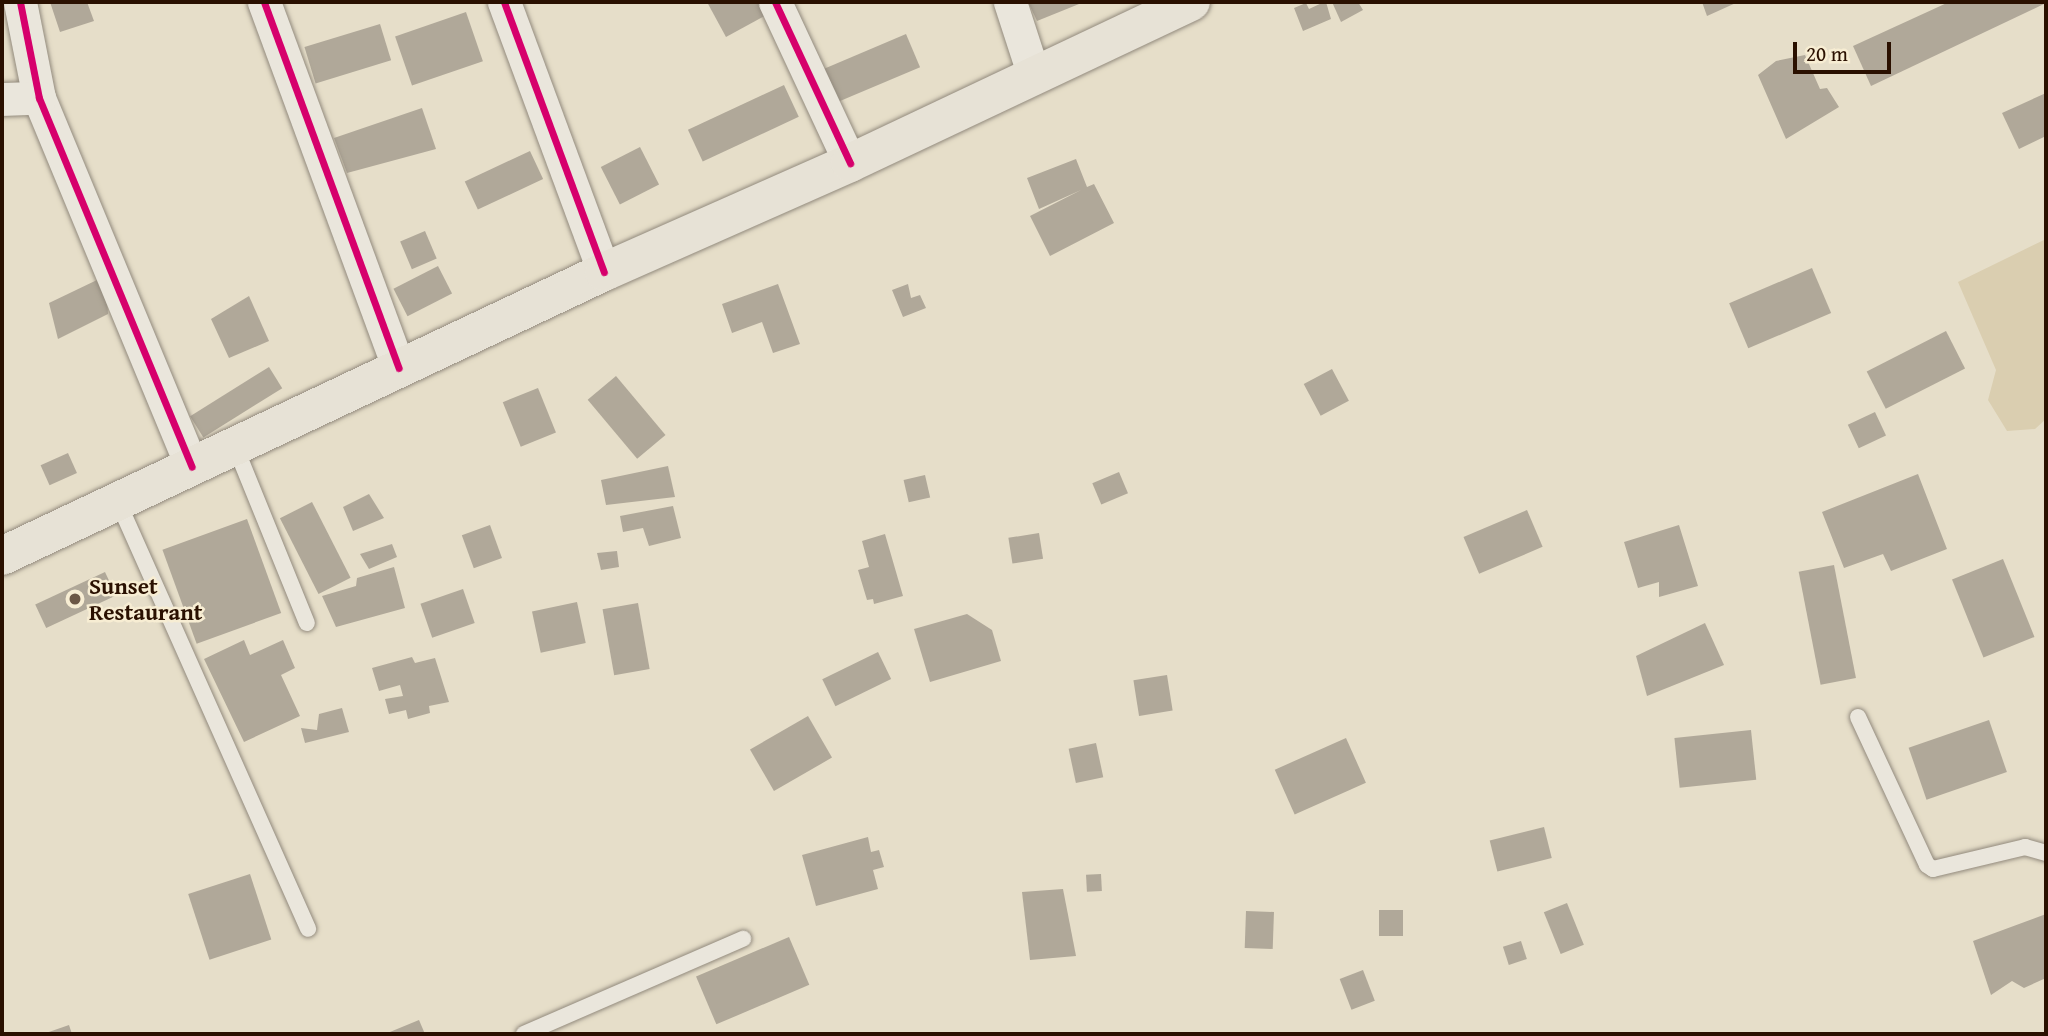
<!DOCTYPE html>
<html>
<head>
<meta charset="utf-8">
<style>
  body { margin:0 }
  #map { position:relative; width:2048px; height:1036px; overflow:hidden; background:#e6dec9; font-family:"Gentium Book Plus",serif }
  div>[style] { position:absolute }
  .green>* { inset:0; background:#daceb0 }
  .building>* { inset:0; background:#b0a899; transform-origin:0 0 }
  .roads { filter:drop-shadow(0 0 2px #928a7d) drop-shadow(0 0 2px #928a7d) }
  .lane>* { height:16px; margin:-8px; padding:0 8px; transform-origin:8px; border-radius:8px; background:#eae6dc }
  .street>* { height:33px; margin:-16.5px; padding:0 16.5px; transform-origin:16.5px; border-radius:16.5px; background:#eae6dc }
  .highway>* { height:38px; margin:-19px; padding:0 19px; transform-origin:19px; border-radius:19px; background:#e7e2d6 }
  .cycleway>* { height:7px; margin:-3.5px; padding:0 3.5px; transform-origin:3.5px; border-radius:3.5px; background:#d6006c }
  .dots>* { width:19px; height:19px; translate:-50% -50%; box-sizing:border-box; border:4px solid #f7edd3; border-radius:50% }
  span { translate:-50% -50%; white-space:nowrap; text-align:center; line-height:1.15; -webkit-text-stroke:5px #f7edd3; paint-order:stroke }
  .poi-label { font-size:23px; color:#2a1000; font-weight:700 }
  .left { translate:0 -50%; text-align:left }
  .frame { position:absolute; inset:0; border:4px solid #2a1000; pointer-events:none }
  .scale { position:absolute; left:1793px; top:42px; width:98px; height:32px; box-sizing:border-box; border:4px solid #2a1000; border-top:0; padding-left:9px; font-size:21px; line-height:24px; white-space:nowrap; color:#2a1000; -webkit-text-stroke:5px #f7edd3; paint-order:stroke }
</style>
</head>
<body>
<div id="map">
  <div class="green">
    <div style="clip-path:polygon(2046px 239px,2046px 419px,2035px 429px,2007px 431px,1988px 400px,1996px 370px,1958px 282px)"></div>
  </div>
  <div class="building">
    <div style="clip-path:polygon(50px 2px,87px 2px,94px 21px,60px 32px)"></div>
    <div style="clip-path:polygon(707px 2px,761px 2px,768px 14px,726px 37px)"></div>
    <div style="clip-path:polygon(1028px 2px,1084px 2px,1037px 21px)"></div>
    <div style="clip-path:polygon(1324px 2px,1326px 2px,1331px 19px,1303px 31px,1294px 8px,1306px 3px,1309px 9px)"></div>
    <div style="clip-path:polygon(1332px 2px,1358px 2px,1363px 10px,1341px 22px)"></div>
    <div style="clip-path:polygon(1702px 2px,1738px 2px,1707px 16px)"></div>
    <div style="clip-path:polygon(1949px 2px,2046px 3px,1871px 86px,1853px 46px)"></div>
    <div style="left:466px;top:12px;width:52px;height:75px;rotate:71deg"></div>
    <div style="left:380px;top:24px;width:38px;height:79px;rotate:73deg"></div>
    <div style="left:906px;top:34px;width:36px;height:94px;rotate:67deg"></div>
    <div style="clip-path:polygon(1805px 55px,1820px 89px,1827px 88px,1839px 107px,1786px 139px,1758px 75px,1776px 61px)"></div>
    <div style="left:784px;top:85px;width:35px;height:106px;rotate:65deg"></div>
    <div style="clip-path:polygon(2046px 93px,2046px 136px,2019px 149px,2002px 113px)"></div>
    <div style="clip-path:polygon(422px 108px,436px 149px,347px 173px,334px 138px)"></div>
    <div style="left:640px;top:147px;width:42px;height:44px;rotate:63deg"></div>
    <div style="left:530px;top:151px;width:31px;height:72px;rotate:65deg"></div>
    <div style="clip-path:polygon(1076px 159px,1087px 187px,1094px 184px,1114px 223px,1050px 256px,1030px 216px,1081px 190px,1039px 209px,1027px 178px)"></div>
    <div style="left:425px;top:231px;width:30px;height:27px;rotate:67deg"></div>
    <div style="left:438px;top:266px;width:31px;height:50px;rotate:63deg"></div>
    <div style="left:1812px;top:268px;width:49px;height:90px;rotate:67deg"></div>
    <div style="clip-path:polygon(97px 280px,107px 298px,108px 314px,58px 339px,49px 303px)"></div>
    <div style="clip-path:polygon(778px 284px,800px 344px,773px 353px,762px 322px,732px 333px,722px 304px)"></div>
    <div style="clip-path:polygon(908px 284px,911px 298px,920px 295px,926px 308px,903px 317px,892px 290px)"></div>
    <div style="clip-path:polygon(249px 296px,269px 341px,229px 358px,211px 319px)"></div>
    <div style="left:1946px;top:331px;width:42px;height:89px;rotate:63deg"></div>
    <div style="left:269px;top:367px;width:25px;height:93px;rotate:58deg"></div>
    <div style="left:1332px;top:369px;width:36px;height:32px;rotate:62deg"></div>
    <div style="left:616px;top:376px;width:77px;height:37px;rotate:50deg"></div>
    <div style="left:538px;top:388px;width:48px;height:38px;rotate:68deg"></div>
    <div style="left:1875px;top:412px;width:26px;height:30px;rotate:65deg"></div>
    <div style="left:68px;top:453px;width:22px;height:30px;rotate:66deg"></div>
    <div style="clip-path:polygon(668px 466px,675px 497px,606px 505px,601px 480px)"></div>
    <div style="left:1119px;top:472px;width:23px;height:29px;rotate:67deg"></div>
    <div style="clip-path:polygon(1918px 474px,1947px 549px,1891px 571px,1883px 554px,1844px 568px,1822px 512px)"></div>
    <div style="left:925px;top:475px;width:23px;height:22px;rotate:77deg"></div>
    <div style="clip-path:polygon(369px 494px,384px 518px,353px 531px,343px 507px)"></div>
    <div style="left:312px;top:502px;width:85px;height:36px;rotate:63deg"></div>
    <div style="clip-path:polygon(673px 506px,681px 538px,649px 546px,643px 528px,623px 532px,620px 516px)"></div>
    <div style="left:1527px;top:510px;width:40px;height:69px;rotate:67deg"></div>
    <div style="left:247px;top:519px;width:100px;height:90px;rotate:70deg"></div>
    <div style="left:490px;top:525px;width:35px;height:30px;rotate:70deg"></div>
    <div style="clip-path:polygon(1679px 525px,1698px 586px,1659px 597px,1659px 582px,1638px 588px,1624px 542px)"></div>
    <div style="left:1039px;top:533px;width:26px;height:31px;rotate:81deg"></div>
    <div style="clip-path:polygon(885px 534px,903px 596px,874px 604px,873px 599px,867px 600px,858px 570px,869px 567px,862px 541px)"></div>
    <div style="clip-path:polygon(392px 544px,397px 557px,369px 569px,360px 554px)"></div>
    <div style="clip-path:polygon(617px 551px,619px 567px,601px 570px,597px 553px)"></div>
    <div style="left:2003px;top:559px;width:84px;height:55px;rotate:68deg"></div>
    <div style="left:1834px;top:565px;width:115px;height:36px;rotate:79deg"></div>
    <div style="clip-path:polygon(394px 567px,405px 608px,336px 627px,322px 596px,356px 586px,357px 578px)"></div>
    <div style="left:105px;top:572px;width:26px;height:77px;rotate:65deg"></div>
    <div style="left:463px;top:589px;width:36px;height:45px;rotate:71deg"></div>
    <div style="left:577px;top:602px;width:42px;height:46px;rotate:78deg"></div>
    <div style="left:638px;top:603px;width:67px;height:36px;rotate:80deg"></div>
    <div style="clip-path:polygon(967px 614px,992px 630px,1001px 661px,930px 682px,914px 629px)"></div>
    <div style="clip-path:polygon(1705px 623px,1724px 665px,1647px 696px,1636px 656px)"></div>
    <div style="clip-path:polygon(244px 640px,250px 655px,283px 640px,295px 668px,281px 675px,300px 716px,244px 742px,204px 659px)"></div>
    <div style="left:878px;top:652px;width:30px;height:62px;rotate:64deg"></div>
    <div style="clip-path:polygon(412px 657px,415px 663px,435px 658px,449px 702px,429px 706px,430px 713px,408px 719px,406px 710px,389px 714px,385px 699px,403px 696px,400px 685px,379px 691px,372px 668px)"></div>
    <div style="left:1167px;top:675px;width:36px;height:34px;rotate:81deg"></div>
    <div style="clip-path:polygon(342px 708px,349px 732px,305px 743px,301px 728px,317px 730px,319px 714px)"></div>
    <div style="left:808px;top:716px;width:48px;height:67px;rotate:60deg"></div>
    <div style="left:1989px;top:720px;width:55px;height:85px;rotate:71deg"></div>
    <div style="left:1751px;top:730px;width:50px;height:77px;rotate:84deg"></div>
    <div style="left:1346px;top:738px;width:49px;height:78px;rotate:66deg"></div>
    <div style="left:1096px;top:743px;width:35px;height:28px;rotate:78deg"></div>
    <div style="left:1544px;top:827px;width:32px;height:56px;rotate:76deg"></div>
    <div style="clip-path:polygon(868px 837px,871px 852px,879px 850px,884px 867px,873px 870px,878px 889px,816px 906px,802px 855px)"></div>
    <div style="left:250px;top:874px;width:69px;height:65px;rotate:72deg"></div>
    <div style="left:1101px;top:874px;width:17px;height:15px;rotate:87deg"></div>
    <div style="clip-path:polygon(1063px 889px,1076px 956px,1030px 960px,1022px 892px)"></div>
    <div style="left:1567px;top:903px;width:45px;height:25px;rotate:68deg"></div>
    <div style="left:1379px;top:910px;width:24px;height:26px"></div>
    <div style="left:1246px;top:911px;width:28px;height:37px;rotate:2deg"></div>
    <div style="clip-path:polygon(2046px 914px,2046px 978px,2024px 988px,2012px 981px,1991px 995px,1973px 941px)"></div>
    <div style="left:789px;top:937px;width:52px;height:101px;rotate:67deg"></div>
    <div style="left:1521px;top:941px;width:19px;height:19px;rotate:72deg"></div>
    <div style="left:1363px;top:970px;width:33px;height:25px;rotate:69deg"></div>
    <div style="clip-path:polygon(419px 1020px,425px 1034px,385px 1034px)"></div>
    <div style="clip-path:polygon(69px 1025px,72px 1034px,43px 1034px)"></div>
  </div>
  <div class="roads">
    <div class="lane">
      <div style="left:235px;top:446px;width:191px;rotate:67.9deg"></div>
      <div style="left:119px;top:504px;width:465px;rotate:66deg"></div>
      <div style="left:1858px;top:717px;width:163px;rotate:65deg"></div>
      <div style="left:1927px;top:865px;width:7px;rotate:34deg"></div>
      <div style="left:1933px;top:869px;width:95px;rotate:-13.4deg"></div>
      <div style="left:2025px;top:847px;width:22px;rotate:16deg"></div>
      <div style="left:524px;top:1034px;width:239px;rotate:-23.5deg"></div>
    </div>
    <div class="street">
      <div style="left:20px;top:2px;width:98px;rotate:78.8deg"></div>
      <div style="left:39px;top:98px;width:399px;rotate:67.5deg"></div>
      <div style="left:264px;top:2px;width:390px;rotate:69.8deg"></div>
      <div style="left:504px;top:2px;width:288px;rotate:69.7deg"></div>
      <div style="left:775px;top:2px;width:178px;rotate:65deg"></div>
      <div style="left:1010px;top:2px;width:78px;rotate:72deg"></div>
      <div style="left:2px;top:99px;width:37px;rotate:-2deg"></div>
    </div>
    <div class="highway">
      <div style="left:2px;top:556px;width:666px;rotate:-25.26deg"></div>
      <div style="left:604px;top:272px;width:269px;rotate:-23.9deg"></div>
      <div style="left:850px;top:163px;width:377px;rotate:-25.3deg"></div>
    </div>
  </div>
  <div class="cycleway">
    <div style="left:20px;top:2px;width:98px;rotate:78.8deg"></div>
    <div style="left:39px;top:98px;width:399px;rotate:67.5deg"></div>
    <div style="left:264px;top:2px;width:390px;rotate:69.8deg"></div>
    <div style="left:504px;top:2px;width:288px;rotate:69.7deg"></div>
    <div style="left:775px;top:2px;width:178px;rotate:65deg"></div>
  </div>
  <div class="dots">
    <div style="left:75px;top:599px;background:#6c5846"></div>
  </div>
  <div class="poi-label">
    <span class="left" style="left:89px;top:599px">Sunset<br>Restaurant</span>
  </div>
  <div class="frame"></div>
  <div class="scale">20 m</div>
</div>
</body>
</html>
